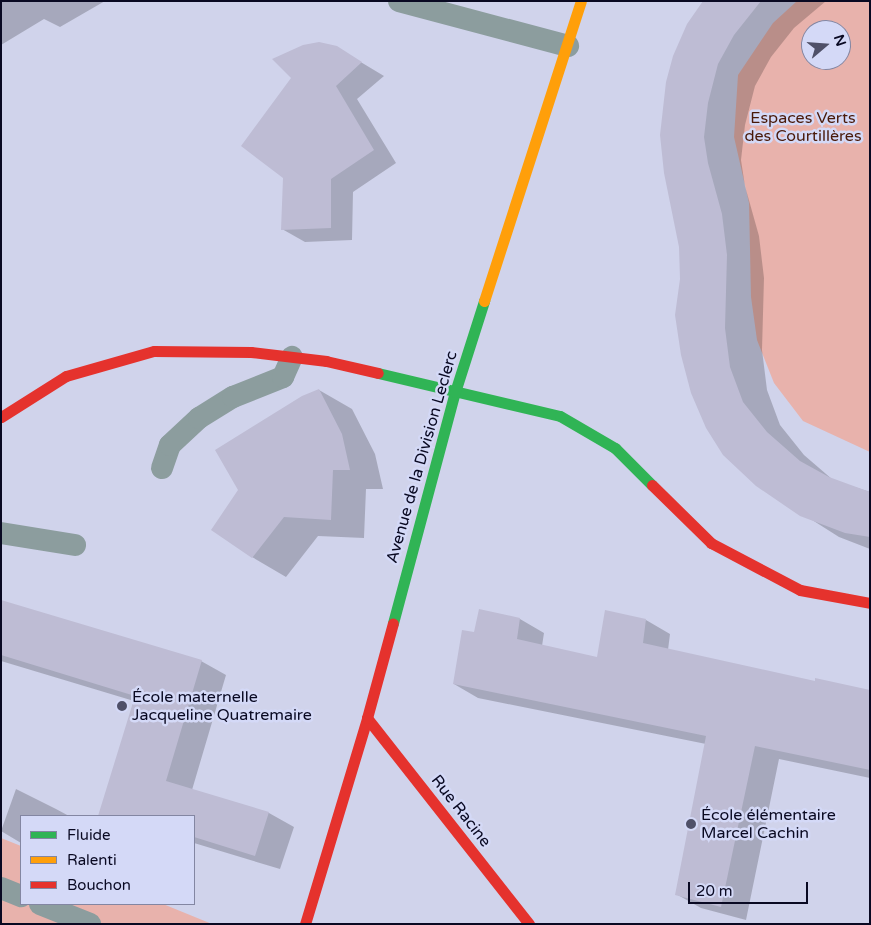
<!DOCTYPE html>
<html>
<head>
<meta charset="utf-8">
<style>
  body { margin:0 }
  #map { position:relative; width:871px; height:925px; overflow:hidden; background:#d0d3eb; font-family:"Varela Round",sans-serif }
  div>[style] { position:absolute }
  .green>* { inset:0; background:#e8b2ac }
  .shadow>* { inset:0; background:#0003 }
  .building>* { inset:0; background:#bebcd4 }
  .lane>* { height:22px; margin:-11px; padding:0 11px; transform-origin:11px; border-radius:11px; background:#8c9d9e }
  .fast>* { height:11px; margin:-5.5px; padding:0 5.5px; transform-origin:5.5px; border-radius:5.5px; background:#30b455 }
  .slow>* { height:11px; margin:-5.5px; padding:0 5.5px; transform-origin:5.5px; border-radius:5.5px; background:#ff9f0a }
  .jam>* { height:11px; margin:-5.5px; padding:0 5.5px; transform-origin:5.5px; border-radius:5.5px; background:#e5322d }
  .dots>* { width:14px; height:14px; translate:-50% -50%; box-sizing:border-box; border:2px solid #d4d9f7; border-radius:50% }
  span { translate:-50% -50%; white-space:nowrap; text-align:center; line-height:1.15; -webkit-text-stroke:5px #d4d9f7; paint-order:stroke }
  .park-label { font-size:16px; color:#491909 }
  .street-label { font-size:16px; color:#090922 }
  .poi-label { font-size:16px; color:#090922 }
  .left { translate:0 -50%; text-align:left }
  .frame { position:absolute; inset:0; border:2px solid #090922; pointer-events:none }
  .legend { position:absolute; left:20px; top:815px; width:175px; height:90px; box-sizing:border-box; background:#d4d9f7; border:1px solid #8386a2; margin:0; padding:6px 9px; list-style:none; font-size:15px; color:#090922 }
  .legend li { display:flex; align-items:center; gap:10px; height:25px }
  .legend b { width:25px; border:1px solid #8386a2 }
  .north { position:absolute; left:801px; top:20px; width:50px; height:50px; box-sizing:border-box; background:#d4d9f7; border:1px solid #8386a2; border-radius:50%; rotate:72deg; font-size:14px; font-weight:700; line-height:20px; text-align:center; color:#090922 }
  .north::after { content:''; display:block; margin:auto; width:18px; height:22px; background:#4f5068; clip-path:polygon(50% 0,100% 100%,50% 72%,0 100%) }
  .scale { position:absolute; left:688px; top:882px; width:120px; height:22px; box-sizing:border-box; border:2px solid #090922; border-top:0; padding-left:6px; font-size:15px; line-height:18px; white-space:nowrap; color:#090922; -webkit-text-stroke:4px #d4d9f7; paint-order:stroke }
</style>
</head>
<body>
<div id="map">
  <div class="green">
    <div style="clip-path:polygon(evenodd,797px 1px,870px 1px,870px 452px,803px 421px,774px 383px,757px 340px,751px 297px,749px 203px,734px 137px,738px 75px,773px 23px,797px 1px,811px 30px,841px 30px,841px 60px,811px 60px,811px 30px)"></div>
    <div style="clip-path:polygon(1px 838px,21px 846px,21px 904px,163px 904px,212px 924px,1px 924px)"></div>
  </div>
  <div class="shadow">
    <div style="clip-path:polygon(1px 1px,105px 1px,60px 27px,44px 19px,1px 45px)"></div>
    <div style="clip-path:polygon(704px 1px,826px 1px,794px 28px,771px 57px,755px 86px,745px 125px,741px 160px,745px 186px,759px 236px,764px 278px,762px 350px,767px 390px,780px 425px,804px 455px,833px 480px,870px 492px,870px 549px,839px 537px,757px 485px,681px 279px)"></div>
    <div style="clip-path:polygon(359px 61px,384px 76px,357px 99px,396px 163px,353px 192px,352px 240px,305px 242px,282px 229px,284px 177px,243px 146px)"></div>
    <div style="clip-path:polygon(319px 390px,352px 409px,375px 454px,383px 489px,366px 489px,364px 538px,318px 536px,286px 577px,252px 557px)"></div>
    <div style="clip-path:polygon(1px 601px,201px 661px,226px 675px,192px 790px,269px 813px,294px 827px,280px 869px,194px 843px,194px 816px,100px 816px,134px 701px,1px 661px)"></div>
    <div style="clip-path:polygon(520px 619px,544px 633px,542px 646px,598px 658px,646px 620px,670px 634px,668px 650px,816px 682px,870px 691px,870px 778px,779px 759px,746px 920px,701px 908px,676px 894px,706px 744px,478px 698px,454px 684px,475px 634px)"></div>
    <div style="clip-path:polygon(16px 789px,56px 809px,69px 816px,21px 816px,21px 843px,1px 831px)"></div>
  </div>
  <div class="building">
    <div style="clip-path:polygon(703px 1px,761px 1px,734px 35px,718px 64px,708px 103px,704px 137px,708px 163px,722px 214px,727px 255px,725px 328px,730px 367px,743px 402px,767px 432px,800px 461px,829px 477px,870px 492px,870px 537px,845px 533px,800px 516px,756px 486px,723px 455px,706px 428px,691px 393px,681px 355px,675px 315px,680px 279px,679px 247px,664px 173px,660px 135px,666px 82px,673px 56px,687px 24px)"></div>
    <div style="clip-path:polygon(319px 42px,337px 46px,362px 62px,336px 86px,374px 150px,331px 179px,331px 228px,281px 230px,283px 178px,241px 146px,291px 78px,272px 59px,303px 45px)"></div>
    <div style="clip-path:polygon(319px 389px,342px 434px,350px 470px,333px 470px,331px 520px,284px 517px,252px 558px,211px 530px,238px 490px,215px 450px,302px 396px)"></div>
    <div style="clip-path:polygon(1px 600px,202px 660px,166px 781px,269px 812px,255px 856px,194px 837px,194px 816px,98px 816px,135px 696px,1px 655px)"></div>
    <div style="clip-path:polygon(479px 609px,520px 618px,517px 639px,597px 657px,605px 610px,646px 619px,643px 643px,815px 681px,815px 678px,870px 690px,870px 770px,755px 746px,721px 907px,675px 895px,706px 736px,453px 684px,462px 630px,474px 632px)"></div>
  </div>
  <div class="lane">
    <div style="left:399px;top:1px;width:175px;rotate:14.9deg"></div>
    <div style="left:162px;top:468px;width:24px;rotate:-71deg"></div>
    <div style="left:170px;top:445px;width:40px;rotate:-43deg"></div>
    <div style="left:199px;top:418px;width:40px;rotate:-32deg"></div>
    <div style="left:233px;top:397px;width:54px;rotate:-21.8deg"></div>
    <div style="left:283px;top:377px;width:22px;rotate:-66deg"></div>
    <div style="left:1px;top:533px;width:75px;rotate:9.2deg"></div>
    <div style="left:1px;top:888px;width:22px;rotate:22deg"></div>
    <div style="left:40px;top:904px;width:54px;rotate:21.8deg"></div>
  </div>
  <div class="fast">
    <div style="left:378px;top:373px;width:187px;rotate:13.3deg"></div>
    <div style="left:560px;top:416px;width:64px;rotate:30.2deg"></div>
    <div style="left:615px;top:448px;width:52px;rotate:45deg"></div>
    <div style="left:393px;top:623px;width:239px;rotate:-75deg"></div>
    <div style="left:455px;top:392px;width:96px;rotate:-72.3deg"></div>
  </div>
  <div class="slow">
    <div style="left:484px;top:301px;width:315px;rotate:-72.1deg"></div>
  </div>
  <div class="jam">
    <div style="left:1px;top:417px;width:77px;rotate:-32.2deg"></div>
    <div style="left:66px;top:376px;width:91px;rotate:-15.9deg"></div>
    <div style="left:154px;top:351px;width:97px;rotate:0.6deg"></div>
    <div style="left:251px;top:352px;width:76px;rotate:6.8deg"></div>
    <div style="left:326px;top:361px;width:53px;rotate:13deg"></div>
    <div style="left:652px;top:485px;width:83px;rotate:44.5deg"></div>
    <div style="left:711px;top:543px;width:101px;rotate:27.8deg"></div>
    <div style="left:800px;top:590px;width:71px;rotate:10.5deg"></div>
    <div style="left:367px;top:718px;width:262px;rotate:51.8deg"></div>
    <div style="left:305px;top:924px;width:215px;rotate:-73.2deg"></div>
    <div style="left:367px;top:718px;width:98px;rotate:-74.7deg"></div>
  </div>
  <div class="dots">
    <div style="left:122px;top:706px;background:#4f5068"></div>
    <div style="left:691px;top:824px;background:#4f5068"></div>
  </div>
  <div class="park-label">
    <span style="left:803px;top:127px">Espaces Verts<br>des Courtillères</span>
  </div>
  <div class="street-label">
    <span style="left:422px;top:457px;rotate:-74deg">Avenue de la Division Leclerc</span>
    <span style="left:461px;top:811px;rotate:52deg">Rue Racine</span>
  </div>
  <div class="poi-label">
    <span class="left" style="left:132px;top:706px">École maternelle<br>Jacqueline Quatremaire</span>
    <span class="left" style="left:701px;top:824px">École élémentaire<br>Marcel Cachin</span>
  </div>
  <div class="frame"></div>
  <ul class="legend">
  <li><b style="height:6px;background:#30b455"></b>Fluide</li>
  <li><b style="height:6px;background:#ff9f0a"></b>Ralenti</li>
  <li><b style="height:6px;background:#e5322d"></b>Bouchon</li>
  </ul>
  <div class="north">N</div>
  <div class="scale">20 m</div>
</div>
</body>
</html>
